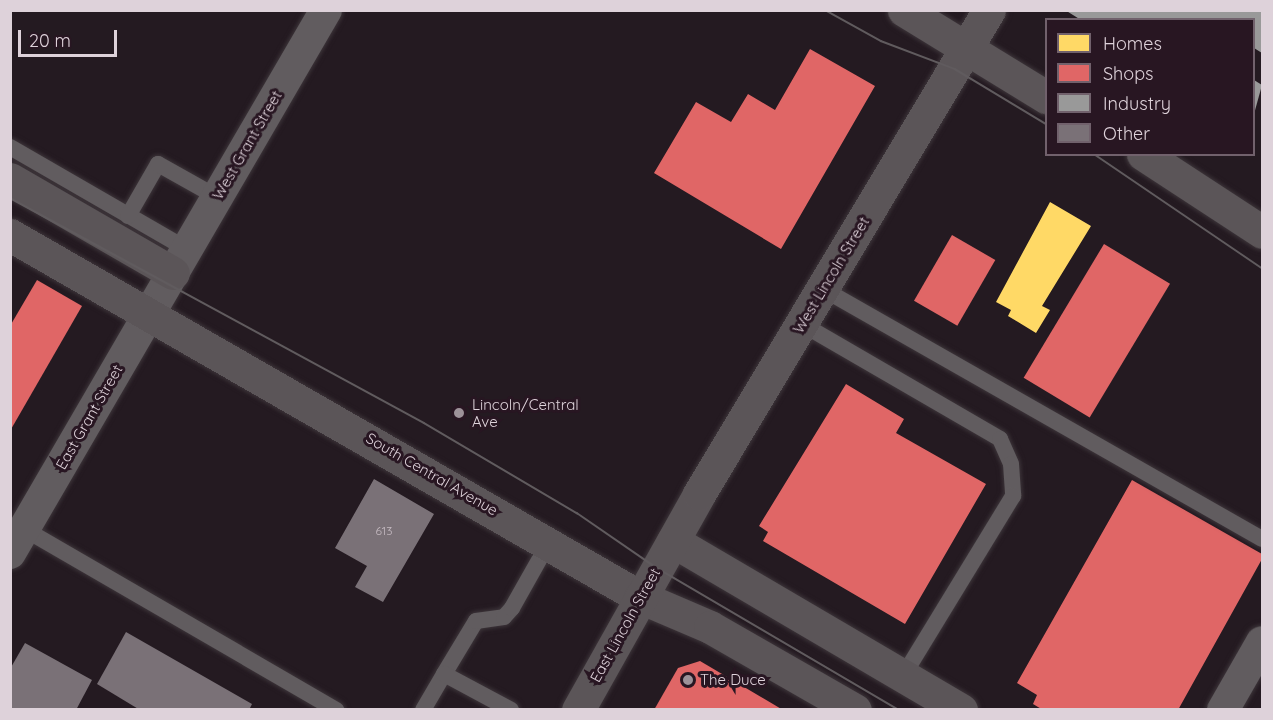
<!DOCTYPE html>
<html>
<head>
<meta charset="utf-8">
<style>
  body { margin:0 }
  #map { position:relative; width:1273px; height:720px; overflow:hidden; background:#241a21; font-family:Quicksand,sans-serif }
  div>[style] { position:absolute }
  .homes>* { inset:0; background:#ffd966 }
  .shops>* { inset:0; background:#e06666; transform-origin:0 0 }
  .industry>* { inset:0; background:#999 }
  .building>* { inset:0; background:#7a7177 }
  .roads { filter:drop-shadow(0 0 2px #3d353a) drop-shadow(0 0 2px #3d353a) }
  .service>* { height:16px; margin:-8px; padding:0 8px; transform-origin:8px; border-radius:8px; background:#615c5f }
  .minor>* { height:32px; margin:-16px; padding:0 16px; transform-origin:16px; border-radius:16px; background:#615c5f }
  .secondary>* { height:33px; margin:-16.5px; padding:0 16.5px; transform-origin:16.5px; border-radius:16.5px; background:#5b5558 }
  .tram>* { height:1.5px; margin:-0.75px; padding:0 0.75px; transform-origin:0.75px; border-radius:0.75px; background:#605b5e }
  .dots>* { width:16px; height:16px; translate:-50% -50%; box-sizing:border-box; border:3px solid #281622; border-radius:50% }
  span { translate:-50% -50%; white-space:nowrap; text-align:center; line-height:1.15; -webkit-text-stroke:6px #281622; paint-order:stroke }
  .number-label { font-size:12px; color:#c5bac1 }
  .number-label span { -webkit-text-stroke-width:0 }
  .street-label { font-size:15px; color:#ded2da }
  .poi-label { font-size:15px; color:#ded2da }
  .left { translate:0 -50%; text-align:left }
  .frame { position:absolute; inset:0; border:12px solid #ded2da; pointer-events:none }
  .legend { position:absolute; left:1045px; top:18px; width:210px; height:138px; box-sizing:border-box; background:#281622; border:2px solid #71616c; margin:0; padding:8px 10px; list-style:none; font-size:18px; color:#ded2da }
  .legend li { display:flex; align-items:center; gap:12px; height:30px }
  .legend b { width:30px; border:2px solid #71616c }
  .scale { position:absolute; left:18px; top:30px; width:99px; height:27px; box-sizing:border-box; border:3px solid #ded2da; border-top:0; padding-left:8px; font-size:18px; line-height:21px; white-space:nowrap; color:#ded2da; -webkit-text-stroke:4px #281622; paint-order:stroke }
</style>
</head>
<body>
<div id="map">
  <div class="homes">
    <div style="clip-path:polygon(1050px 202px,1091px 226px,1042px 306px,1050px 310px,1036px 333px,1008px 316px,1011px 310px,996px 302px)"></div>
  </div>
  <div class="shops">
    <div style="clip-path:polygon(810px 49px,875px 86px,781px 249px,654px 173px,696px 102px,731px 122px,748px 94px,775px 110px)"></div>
    <div style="left:952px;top:235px;width:50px;height:76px;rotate:30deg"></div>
    <div style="left:1104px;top:244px;width:77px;height:156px;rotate:31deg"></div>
    <div style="clip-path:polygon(37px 280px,82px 306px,10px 431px,10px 326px)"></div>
    <div style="clip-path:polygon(846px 384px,904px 419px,896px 433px,986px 484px,905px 624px,763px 541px,768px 532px,759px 526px)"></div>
    <div style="clip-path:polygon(1132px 480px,1262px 554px,1262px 559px,1178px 710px,1043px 710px,1033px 704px,1037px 695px,1017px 683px)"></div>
    <div style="clip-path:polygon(700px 661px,783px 710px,654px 710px,678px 668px)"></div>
  </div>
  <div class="industry">
    <div style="clip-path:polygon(1065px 10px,1262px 10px,1262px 53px,1254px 48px,1254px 20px,1081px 20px)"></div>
    <div style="clip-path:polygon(1254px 80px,1262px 85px,1254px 114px)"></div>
  </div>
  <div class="building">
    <div style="clip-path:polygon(374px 479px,434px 514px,383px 602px,355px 587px,367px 566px,335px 548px)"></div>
    <div style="clip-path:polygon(126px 632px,252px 704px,249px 710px,140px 710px,97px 684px)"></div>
    <div style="clip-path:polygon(25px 643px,92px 680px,76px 710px,10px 710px,10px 669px)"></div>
  </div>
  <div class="roads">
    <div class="service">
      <div style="left:10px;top:147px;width:204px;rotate:30deg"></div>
      <div style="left:128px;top:216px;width:60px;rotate:-60deg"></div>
      <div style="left:158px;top:164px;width:68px;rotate:29.2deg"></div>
      <div style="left:823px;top:289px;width:505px;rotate:29.66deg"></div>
      <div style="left:802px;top:324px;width:229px;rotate:30.1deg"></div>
      <div style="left:1000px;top:439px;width:27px;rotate:66deg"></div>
      <div style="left:1011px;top:464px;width:32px;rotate:86deg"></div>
      <div style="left:1013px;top:496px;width:211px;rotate:121.4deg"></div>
      <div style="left:19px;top:526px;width:367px;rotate:30.1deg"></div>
      <div style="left:444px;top:674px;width:62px;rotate:-58.9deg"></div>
      <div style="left:476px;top:621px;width:28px;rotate:-8deg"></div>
      <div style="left:504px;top:617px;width:12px;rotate:-48deg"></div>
      <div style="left:512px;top:608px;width:55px;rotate:-60.6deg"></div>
      <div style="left:423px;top:710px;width:42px;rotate:-59.7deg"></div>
      <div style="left:444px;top:674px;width:76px;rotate:28.2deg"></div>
    </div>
    <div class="minor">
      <div style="left:10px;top:553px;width:628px;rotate:-59.8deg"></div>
      <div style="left:1223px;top:710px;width:78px;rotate:-60.2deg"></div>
    </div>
    <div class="secondary">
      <div style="left:904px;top:10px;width:167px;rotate:31.5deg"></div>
      <div style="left:1143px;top:154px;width:142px;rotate:33.2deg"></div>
      <div style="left:10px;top:179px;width:188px;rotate:30deg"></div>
      <div style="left:10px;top:235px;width:727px;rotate:29.88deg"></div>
      <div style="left:640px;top:597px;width:76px;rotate:23.2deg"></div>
      <div style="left:710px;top:627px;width:167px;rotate:29.8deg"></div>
      <div style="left:673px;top:541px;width:334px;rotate:30.4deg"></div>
      <div style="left:578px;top:710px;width:248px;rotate:-60.7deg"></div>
      <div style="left:699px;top:494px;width:564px;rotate:-59.07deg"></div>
    </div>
  </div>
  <div class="tram">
    <div style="left:825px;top:10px;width:64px;rotate:29deg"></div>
    <div style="left:881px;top:41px;width:79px;rotate:20.7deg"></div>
    <div style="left:955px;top:69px;width:106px;rotate:31.1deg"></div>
    <div style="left:1094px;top:154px;width:203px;rotate:34.2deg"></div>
    <div style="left:10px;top:198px;width:471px;rotate:28.5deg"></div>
    <div style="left:424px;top:423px;width:178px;rotate:30.5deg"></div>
    <div style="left:577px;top:513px;width:97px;rotate:34.5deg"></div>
    <div style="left:657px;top:568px;width:281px;rotate:30.4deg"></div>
  </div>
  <div class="dots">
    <div style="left:459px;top:413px;background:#9d9299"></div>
    <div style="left:688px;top:680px;background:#9d9299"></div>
  </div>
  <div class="number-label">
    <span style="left:384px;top:531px">613</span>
  </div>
  <div class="street-label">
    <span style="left:247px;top:145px;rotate:-60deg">West Grant Street</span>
    <span style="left:831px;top:275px;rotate:-59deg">West Lincoln Street</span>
    <span style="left:89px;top:417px;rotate:-60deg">East Grant Street</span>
    <span style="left:432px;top:474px;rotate:30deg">South Central Avenue</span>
    <span style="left:625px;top:625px;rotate:-61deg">East Lincoln Street</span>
  </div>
  <div class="poi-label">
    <span class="left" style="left:472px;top:413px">Lincoln/Central<br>Ave</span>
    <span class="left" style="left:700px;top:680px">The Duce</span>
  </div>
  <div class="frame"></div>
  <ul class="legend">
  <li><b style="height:16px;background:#ffd966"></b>Homes</li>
  <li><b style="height:16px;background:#e06666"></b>Shops</li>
  <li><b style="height:16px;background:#999"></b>Industry</li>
  <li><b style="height:16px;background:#7a7177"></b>Other</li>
  </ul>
  <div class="scale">20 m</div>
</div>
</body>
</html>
